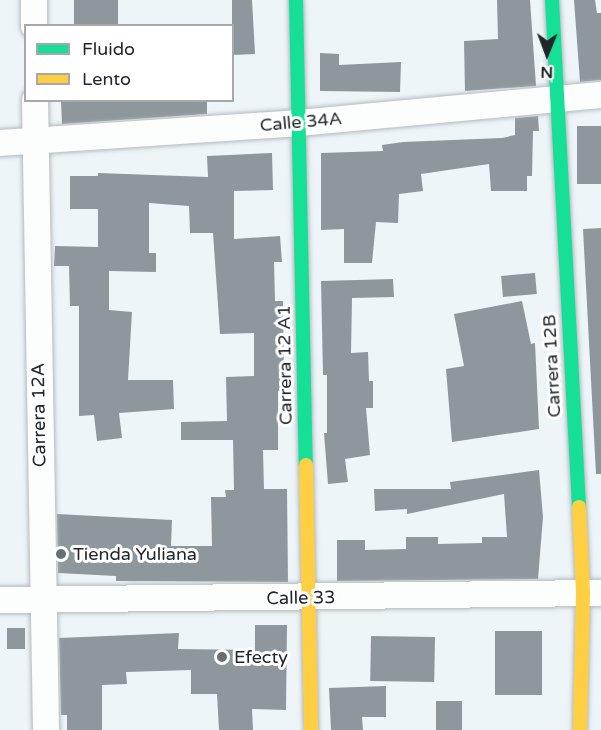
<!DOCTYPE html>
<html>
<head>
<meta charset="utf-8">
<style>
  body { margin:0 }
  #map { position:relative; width:601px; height:730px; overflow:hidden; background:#eef5f8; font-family:"Varela Round",sans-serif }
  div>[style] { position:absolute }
  .building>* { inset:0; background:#8e979c; transform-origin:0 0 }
  .roads { filter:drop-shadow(0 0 2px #b4babd) drop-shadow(0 0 2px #b4babd) }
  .street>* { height:26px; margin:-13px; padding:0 13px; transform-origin:13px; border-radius:13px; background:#fcfefe }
  .fast>* { height:14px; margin:-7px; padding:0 7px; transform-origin:7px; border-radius:7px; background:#16e098 }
  .slow>* { height:14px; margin:-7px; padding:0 7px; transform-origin:7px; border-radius:7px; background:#ffcf43 }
  .dots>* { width:16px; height:16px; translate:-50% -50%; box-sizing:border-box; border:3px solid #fff; border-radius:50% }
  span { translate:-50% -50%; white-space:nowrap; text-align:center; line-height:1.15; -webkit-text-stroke:6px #fff; paint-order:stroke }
  .street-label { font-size:18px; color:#202629 }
  .poi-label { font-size:18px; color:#202629 }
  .left { translate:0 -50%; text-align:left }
  .legend { position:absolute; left:24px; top:24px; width:210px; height:78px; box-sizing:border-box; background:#fff; border:2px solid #a6a8a9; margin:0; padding:8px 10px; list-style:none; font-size:18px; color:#202629 }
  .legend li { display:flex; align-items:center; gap:12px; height:30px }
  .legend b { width:30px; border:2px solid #a6a8a9 }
  .north { position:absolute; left:517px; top:24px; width:60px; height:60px; -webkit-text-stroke:4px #fff; paint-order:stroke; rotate:181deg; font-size:16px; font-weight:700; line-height:24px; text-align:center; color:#202629 }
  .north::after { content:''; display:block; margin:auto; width:21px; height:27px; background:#202629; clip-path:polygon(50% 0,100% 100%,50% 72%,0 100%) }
</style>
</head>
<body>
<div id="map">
  <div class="building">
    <div style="left:74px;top:0;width:44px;height:26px"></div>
    <div style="clip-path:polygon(232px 0,252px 0,255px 54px,232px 55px)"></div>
    <div style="clip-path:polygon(497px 0,530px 0,536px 86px,465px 91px,464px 41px,498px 39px)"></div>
    <div style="clip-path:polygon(574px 0,595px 0,597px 13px,601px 13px,601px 80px,580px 82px)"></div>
    <div style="clip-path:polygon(320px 53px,339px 54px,339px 65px,401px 62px,400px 92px,320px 91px)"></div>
    <div style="clip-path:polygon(61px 100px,207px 100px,207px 114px,62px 124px)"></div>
    <div style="clip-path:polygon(538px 116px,539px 131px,533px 131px,532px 176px,527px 176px,527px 191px,491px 191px,489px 164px,421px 174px,423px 191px,399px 194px,398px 223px,376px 222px,372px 263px,344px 263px,344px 229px,321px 230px,321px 153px,383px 151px,382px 145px,403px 142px,502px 138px,515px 135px,515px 118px)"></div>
    <div style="left:577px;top:126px;width:24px;height:58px"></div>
    <div style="clip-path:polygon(272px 153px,273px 190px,234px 191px,234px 239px,280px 236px,282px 262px,274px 262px,275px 301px,283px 301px,284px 391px,278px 391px,278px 450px,263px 450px,264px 489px,287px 489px,288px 582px,116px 581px,116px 576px,58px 573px,57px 514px,172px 520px,171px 546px,212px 546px,211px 497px,226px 497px,225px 490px,234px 490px,233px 440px,181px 440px,181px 422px,227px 421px,226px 377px,254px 376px,254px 333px,220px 334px,213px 233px,190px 233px,189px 206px,149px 203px,149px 253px,156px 253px,156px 272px,109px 271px,109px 310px,132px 312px,128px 380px,173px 380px,174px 409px,119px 413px,122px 438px,97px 441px,94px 415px,79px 416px,79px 306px,70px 306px,69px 266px,54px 266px,55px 246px,98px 247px,98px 209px,70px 209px,70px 176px,98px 176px,98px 173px,208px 177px,207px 156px)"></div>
    <div style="clip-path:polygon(601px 228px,601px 474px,596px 474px,583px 229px)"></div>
    <div style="left:535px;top:273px;width:21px;height:34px;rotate:85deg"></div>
    <div style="clip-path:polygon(393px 279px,394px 297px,352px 298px,351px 353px,368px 352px,369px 381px,373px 381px,373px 408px,366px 408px,370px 455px,345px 459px,348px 482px,328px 484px,324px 433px,327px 433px,327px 375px,323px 375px,321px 281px)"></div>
    <div style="clip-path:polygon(522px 301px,531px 344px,535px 343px,539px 429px,452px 442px,446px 369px,464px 366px,454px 314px)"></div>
    <div style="clip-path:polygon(539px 470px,543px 517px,538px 579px,337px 581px,337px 540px,365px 540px,365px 550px,406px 549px,406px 537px,438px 537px,438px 544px,482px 543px,482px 537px,507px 537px,504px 494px,407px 514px,407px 509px,375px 511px,374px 489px,451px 489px,450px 482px)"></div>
    <div style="clip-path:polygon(255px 625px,287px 625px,286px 710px,252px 709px,253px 730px,219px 730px,217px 694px,191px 694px,191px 670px,126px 672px,127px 684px,102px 685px,102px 730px,67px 730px,67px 715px,61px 715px,59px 638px,179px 633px,178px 649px,255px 650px)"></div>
    <div style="left:7px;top:628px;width:18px;height:21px"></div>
    <div style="left:495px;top:631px;width:47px;height:64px"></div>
    <div style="left:371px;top:636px;width:64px;height:45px;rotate:1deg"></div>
    <div style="clip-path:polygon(386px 686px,386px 717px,362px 717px,363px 730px,331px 730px,329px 688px)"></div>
    <div style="left:462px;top:701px;width:29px;height:26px;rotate:90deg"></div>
  </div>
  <div class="roads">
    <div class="street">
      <div style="left:34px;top:0;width:26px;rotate:90deg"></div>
      <div style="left:35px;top:100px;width:630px;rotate:89deg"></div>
      <div style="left:0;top:143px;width:299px;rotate:-3.8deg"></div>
      <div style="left:298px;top:123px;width:304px;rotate:-5.3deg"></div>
      <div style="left:0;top:600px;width:601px;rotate:-0.67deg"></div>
    </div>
    <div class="fast">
      <div style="left:296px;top:0;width:465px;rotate:88.8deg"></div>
      <div style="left:552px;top:0;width:508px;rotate:86.95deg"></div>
    </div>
    <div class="slow">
      <div style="left:306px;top:465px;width:265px;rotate:88.9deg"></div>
      <div style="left:579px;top:507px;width:86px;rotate:87.3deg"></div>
      <div style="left:583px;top:593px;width:137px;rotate:91.3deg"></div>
    </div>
  </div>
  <div class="dots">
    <div style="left:61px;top:554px;background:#686e71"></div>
    <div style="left:222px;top:657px;background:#686e71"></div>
  </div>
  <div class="street-label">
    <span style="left:301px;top:122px;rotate:-5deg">Calle 34A</span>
    <span style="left:285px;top:365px;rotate:-91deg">Carrera 12 A1</span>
    <span style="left:552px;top:366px;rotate:-93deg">Carrera 12B</span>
    <span style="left:39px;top:415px;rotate:-91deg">Carrera 12A</span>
    <span style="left:301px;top:598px;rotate:-1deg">Calle 33</span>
  </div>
  <div class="poi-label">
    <span class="left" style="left:73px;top:554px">Tienda Yuliana</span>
    <span class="left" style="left:234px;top:657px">Efecty</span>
  </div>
  <ul class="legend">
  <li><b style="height:8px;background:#16e098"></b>Fluido</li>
  <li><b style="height:8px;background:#ffcf43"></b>Lento</li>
  </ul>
  <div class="north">N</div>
</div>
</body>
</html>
